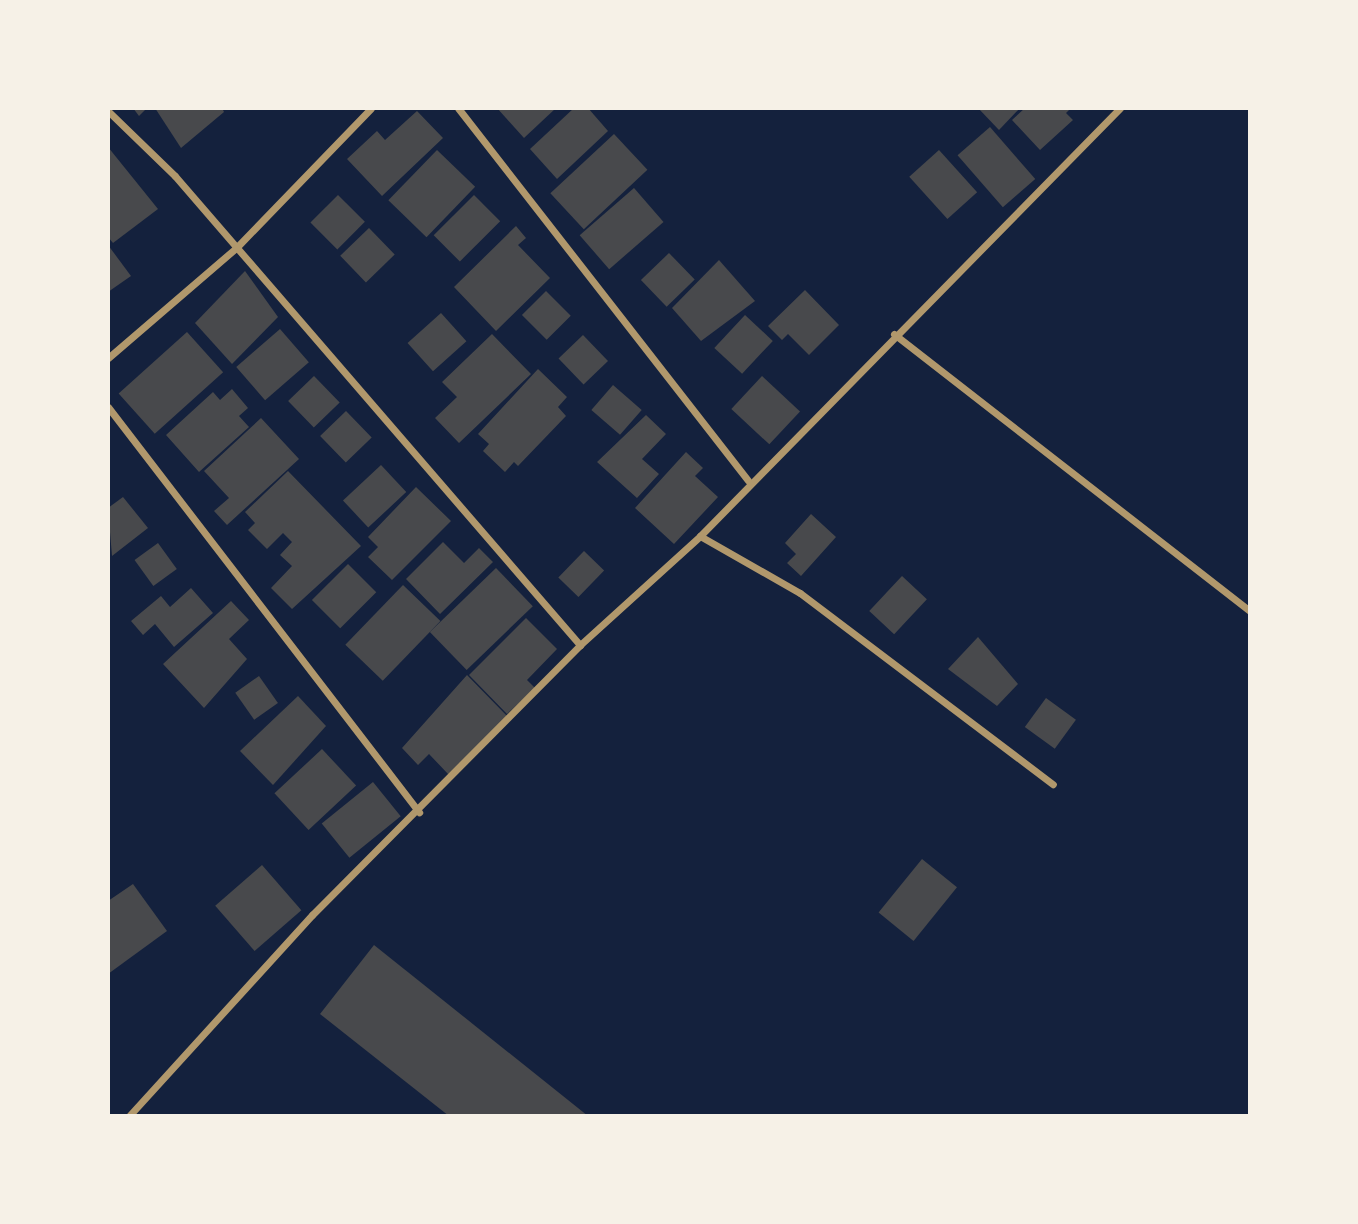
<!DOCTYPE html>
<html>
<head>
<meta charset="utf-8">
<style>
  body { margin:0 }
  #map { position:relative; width:1358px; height:1224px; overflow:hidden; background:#14213d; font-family:"IBM Plex Sans",sans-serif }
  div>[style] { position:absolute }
  .building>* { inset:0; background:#48494c; transform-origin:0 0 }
  .minor>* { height:7px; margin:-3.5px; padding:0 3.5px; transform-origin:3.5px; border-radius:3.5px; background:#b1986c }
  span { translate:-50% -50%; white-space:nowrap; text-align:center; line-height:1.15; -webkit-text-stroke:6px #f6f1e7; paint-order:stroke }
  .frame { position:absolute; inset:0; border:110px solid #f6f1e7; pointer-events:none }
</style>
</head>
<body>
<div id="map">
  <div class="building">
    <div style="clip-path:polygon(133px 108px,147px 108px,139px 116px)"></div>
    <div style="clip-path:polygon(155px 108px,222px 108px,224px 112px,181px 148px)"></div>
    <div style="clip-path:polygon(497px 108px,556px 108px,524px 138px)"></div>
    <div style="clip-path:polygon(574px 108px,588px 108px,608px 131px,557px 179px,530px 149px)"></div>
    <div style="clip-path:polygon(978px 108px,1020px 108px,999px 130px)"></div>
    <div style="clip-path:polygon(1025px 108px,1071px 108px,1066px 113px,1073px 120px,1040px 150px,1012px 120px)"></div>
    <div style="clip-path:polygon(417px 111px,443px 138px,382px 196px,347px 159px,377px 131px,385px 140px)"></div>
    <div style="left:990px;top:127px;width:69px;height:43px;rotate:49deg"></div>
    <div style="left:614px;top:134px;width:49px;height:87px;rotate:47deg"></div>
    <div style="clip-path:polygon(108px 147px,158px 209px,113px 243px,108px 237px)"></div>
    <div style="left:437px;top:150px;width:53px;height:70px;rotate:44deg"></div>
    <div style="left:939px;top:150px;width:57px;height:40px;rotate:48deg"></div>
    <div style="left:634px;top:188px;width:45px;height:72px;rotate:49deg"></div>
    <div style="left:338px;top:195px;width:38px;height:39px;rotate:45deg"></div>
    <div style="left:474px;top:195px;width:37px;height:57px;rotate:45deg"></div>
    <div style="clip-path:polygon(516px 226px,526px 238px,518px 245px,550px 278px,496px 331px,454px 287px)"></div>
    <div style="left:369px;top:228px;width:37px;height:40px;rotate:46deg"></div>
    <div style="clip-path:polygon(108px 245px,131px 276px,108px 292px)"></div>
    <div style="left:669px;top:253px;width:37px;height:39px;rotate:46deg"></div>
    <div style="clip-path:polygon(719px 260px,755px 301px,701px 341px,672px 308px)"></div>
    <div style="clip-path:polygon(245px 271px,278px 317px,232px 364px,195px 323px)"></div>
    <div style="clip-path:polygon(805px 290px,839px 325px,809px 355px,788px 334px,782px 340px,768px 326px)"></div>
    <div style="left:546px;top:291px;width:35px;height:34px;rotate:45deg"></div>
    <div style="left:441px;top:313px;width:38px;height:45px;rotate:48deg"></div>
    <div style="left:745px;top:315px;width:38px;height:45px;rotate:43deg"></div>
    <div style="left:280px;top:329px;width:44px;height:58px;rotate:49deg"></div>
    <div style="left:187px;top:332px;width:54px;height:92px;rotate:48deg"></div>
    <div style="clip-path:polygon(492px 334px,531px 374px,459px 443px,435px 418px,457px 397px,442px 382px)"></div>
    <div style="left:583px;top:335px;width:36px;height:34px;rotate:46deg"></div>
    <div style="clip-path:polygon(538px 369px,567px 397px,558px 407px,566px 416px,518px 466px,514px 462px,505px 472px,483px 451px,489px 444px,478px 434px)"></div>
    <div style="left:314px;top:376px;width:37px;height:36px;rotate:46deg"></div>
    <div style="left:762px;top:376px;width:52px;height:45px;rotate:43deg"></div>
    <div style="left:613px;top:385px;width:38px;height:33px;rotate:41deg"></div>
    <div style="clip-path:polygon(232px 389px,248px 408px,239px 416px,249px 427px,199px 472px,166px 435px,213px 392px,220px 400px)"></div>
    <div style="left:346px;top:411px;width:37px;height:36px;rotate:46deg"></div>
    <div style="clip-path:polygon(646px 415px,666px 434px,642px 459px,659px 474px,637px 498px,597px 462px)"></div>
    <div style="clip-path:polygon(261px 418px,299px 459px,227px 525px,214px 511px,229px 498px,204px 471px)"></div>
    <div style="clip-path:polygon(686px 452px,703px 468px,695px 476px,718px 497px,674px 544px,635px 508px)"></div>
    <div style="left:381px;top:465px;width:37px;height:52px;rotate:47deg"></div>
    <div style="clip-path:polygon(288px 471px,361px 546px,292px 609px,271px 588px,292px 566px,280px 555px,292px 542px,283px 533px,267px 549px,248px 530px,255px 523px,245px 512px)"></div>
    <div style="clip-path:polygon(416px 487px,451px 521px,392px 580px,368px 557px,378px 547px,368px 537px)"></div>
    <div style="clip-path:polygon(123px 497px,148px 528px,112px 556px,108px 508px)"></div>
    <div style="clip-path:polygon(811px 514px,836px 537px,801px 576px,787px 563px,796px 554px,785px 543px)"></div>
    <div style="clip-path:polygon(443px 542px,464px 563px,479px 548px,493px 562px,440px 614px,406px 579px)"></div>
    <div style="left:158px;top:543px;width:32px;height:29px;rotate:54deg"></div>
    <div style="left:584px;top:551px;width:28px;height:37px;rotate:44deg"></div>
    <div style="left:348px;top:564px;width:40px;height:51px;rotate:45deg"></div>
    <div style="left:496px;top:568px;width:53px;height:92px;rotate:46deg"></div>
    <div style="left:902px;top:576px;width:34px;height:48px;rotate:43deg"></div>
    <div style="left:403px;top:585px;width:52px;height:83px;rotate:44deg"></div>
    <div style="clip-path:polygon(191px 588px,213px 613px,174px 647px,155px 624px,143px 635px,131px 621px,161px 596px,170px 607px)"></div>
    <div style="clip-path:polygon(231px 601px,249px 620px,229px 639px,247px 659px,204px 708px,163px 664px)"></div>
    <div style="clip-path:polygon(526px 618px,557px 649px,527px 680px,535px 688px,507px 714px,469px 675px)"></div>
    <div style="clip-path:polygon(978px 637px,1018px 684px,997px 706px,948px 669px)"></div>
    <div style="clip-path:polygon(467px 675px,508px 717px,449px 775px,429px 754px,418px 765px,402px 748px)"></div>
    <div style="left:259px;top:676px;width:33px;height:29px;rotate:55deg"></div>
    <div style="clip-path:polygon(298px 696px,326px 726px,273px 785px,240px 751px)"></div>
    <div style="left:1046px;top:698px;width:37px;height:36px;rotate:36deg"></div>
    <div style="left:322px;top:749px;width:50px;height:65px;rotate:47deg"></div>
    <div style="left:373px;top:782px;width:44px;height:66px;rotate:51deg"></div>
    <div style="left:922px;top:859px;width:45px;height:69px;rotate:39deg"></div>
    <div style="left:262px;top:865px;width:60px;height:62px;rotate:49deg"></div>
    <div style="clip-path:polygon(133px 884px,167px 931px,108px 974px,108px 901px)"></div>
    <div style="clip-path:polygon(374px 945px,588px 1116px,449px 1116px,320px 1014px)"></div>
  </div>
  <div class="minor">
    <div style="left:458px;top:108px;width:472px;rotate:52.1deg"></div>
    <div style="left:108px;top:111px;width:93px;rotate:44.1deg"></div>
    <div style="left:175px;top:176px;width:620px;rotate:49.19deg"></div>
    <div style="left:894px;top:334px;width:451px;rotate:37.9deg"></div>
    <div style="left:108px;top:358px;width:169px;rotate:-40.7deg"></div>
    <div style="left:236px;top:248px;width:194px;rotate:-46deg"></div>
    <div style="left:108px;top:407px;width:511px;rotate:52.48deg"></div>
    <div style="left:700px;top:536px;width:115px;rotate:29.7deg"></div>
    <div style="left:800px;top:593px;width:317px;rotate:37.1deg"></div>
    <div style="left:129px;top:1116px;width:272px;rotate:-47.7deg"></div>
    <div style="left:312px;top:915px;width:380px;rotate:-45.2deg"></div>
    <div style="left:580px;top:645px;width:162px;rotate:-42.2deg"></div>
    <div style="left:700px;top:536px;width:600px;rotate:-45.54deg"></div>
  </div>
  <div class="frame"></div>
</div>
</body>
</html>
